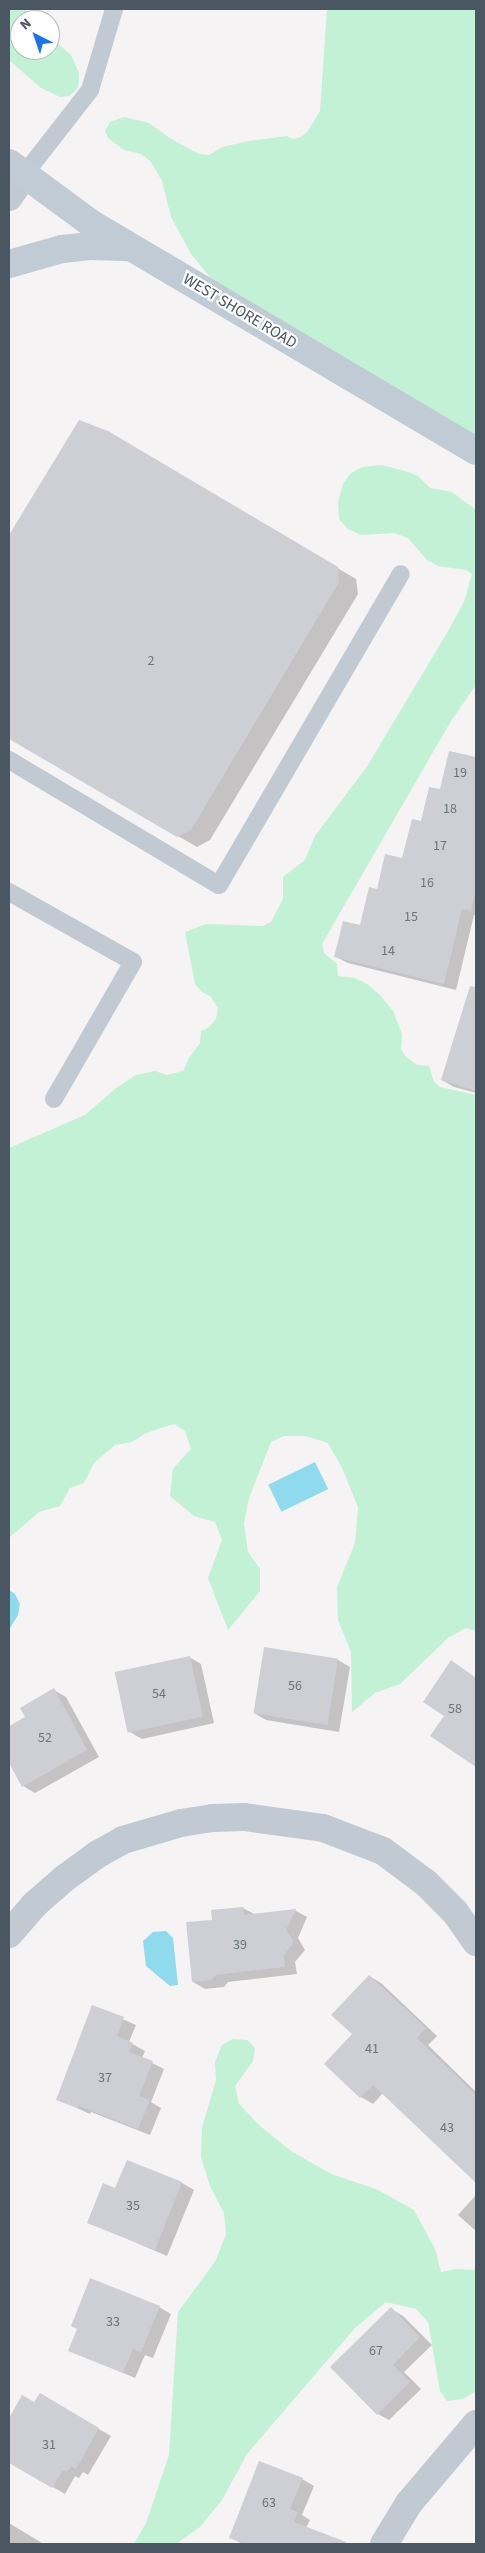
<!DOCTYPE html>
<html>
<head>
<meta charset="utf-8">
<style>
  body { margin:0 }
  #map { position:relative; width:485px; height:2553px; overflow:hidden; background:#f5f3f3; font-family:"Source Sans 3",sans-serif }
  div>[style] { position:absolute }
  .green>* { inset:0; background:#c3f1d5 }
  .water>* { inset:0; background:#90daee; transform-origin:0 0 }
  .shadow>* { inset:0; background:#0003 }
  .building>* { inset:0; background:#cdcfd5; transform-origin:0 0 }
  .lane>* { height:18px; margin:-9px; padding:0 9px; transform-origin:9px; border-radius:9px; background:#c1cad2 }
  .street>* { height:28px; margin:-14px; padding:0 14px; transform-origin:14px; border-radius:14px; background:#c1cad2 }
  .secondary>* { height:28px; margin:-14px; padding:0 14px; transform-origin:14px; border-radius:14px; background:#c1cbd6 }
  span { translate:-50% -50%; white-space:nowrap; text-align:center; line-height:1.15; -webkit-text-stroke:4.5px #fff; paint-order:stroke }
  .number-label { font-size:14px; color:#6b747e }
  .number-label span { -webkit-text-stroke-width:0 }
  .street-label { font-size:16px; color:#4a5661 }
  .frame { position:absolute; inset:0; border:10px solid #4a5661; pointer-events:none }
  .north { position:absolute; left:10px; top:10px; width:50px; height:50px; box-sizing:border-box; background:#fff; border:1px solid #b7bbc0; border-radius:50%; rotate:319deg; font-size:14px; font-weight:700; line-height:20px; text-align:center; color:#4a5661 }
  .north::after { content:''; display:block; margin:auto; width:18px; height:22px; background:#1a73e8; clip-path:polygon(50% 0,100% 100%,50% 72%,0 100%) }
</style>
</head>
<body>
<div id="map">
  <div class="green">
    <div style="clip-path:polygon(9px 9px,26px 9px,26px 20px,20px 20px,20px 50px,50px 50px,50px 37px,71px 55px,79px 73px,79px 82px,77px 89px,69px 96px,60px 97px,41px 88px,9px 60px)"></div>
    <div style="clip-path:polygon(327px 9px,476px 9px,476px 453px,218px 287px,191px 254px,171px 217px,162px 181px,151px 162px,141px 154px,124px 150px,108px 138px,105px 131px,110px 122px,124px 117px,149px 123px,171px 139px,199px 154px,209px 155px,222px 147px,249px 141px,287px 136px,293px 139px,301px 137px,308px 131px,320px 111px)"></div>
    <div style="clip-path:polygon(381px 465px,405px 471px,418px 476px,430px 488px,452px 492px,476px 510px,476px 685px,451px 721px,322px 944px,324px 953px,337px 964px,338px 976px,355px 978px,367px 984px,380px 995px,393px 1011px,402px 1034px,401px 1049px,405px 1056px,417px 1065px,429px 1066px,434px 1082px,440px 1087px,476px 1095px,476px 1631px,466px 1628px,448px 1638px,400px 1684px,375px 1693px,352px 1712px,351px 1652px,338px 1620px,337px 1587px,355px 1543px,358px 1507px,342px 1468px,328px 1443px,306px 1436px,284px 1436px,271px 1442px,249px 1498px,244px 1523px,248px 1552px,260px 1569px,260px 1591px,228px 1630px,208px 1578px,222px 1540px,215px 1522px,194px 1516px,170px 1496px,173px 1469px,191px 1449px,185px 1431px,174px 1424px,146px 1433px,132px 1442px,115px 1445px,94px 1463px,84px 1483px,70px 1488px,60px 1506px,39px 1512px,9px 1538px,9px 1148px,85px 1115px,116px 1088px,136px 1075px,155px 1071px,167px 1075px,183px 1071px,189px 1058px,200px 1043px,201px 1031px,209px 1027px,216px 1019px,218px 1008px,211px 997px,201px 991px,195px 984px,185px 932px,206px 924px,263px 926px,271px 922px,283px 899px,283px 877px,305px 860px,315px 836px,368px 765px,447px 633px,464px 602px,472px 574px,466px 570px,438px 566px,427px 560px,408px 538px,394px 533px,361px 535px,348px 529px,339px 519px,338px 502px,343px 484px,351px 473px,362px 467px)"></div>
    <div style="clip-path:polygon(233px 2039px,247px 2040px,255px 2048px,253px 2061px,235px 2086px,239px 2104px,259px 2125px,291px 2151px,331px 2174px,376px 2189px,414px 2210px,435px 2249px,441px 2272px,457px 2269px,476px 2270px,476px 2391px,463px 2399px,447px 2401px,440px 2391px,428px 2322px,416px 2309px,386px 2302px,355px 2328px,247px 2454px,222px 2500px,200px 2527px,176px 2544px,134px 2544px,146px 2523px,169px 2455px,178px 2312px,216px 2260px,226px 2234px,224px 2213px,210px 2186px,201px 2157px,202px 2128px,216px 2080px,215px 2062px,222px 2045px)"></div>
  </div>
  <div class="water">
    <div style="left:315px;top:1462px;width:30px;height:52px;rotate:64deg"></div>
    <div style="clip-path:polygon(9px 1590px,15px 1594px,20px 1604px,18px 1615px,9px 1630px)"></div>
    <div style="clip-path:polygon(166px 1931px,173px 1938px,178px 1985px,170px 1986px,146px 1966px,143px 1941px,153px 1932px)"></div>
  </div>
  <div class="shadow">
    <div style="clip-path:polygon(80px 422px,107px 432px,356px 579px,358px 594px,210px 840px,197px 847px,9px 738px,9px 539px)"></div>
    <div style="clip-path:polygon(450px 752px,476px 759px,476px 916px,474px 915px,456px 990px,348px 963px,336px 957px,361px 927px,378px 891px,403px 860px,441px 791px)"></div>
    <div style="clip-path:polygon(470px 990px,476px 992px,476px 1093px,454px 1087px,442px 1080px)"></div>
    <div style="clip-path:polygon(265px 1648px,338px 1660px,350px 1667px,339px 1732px,266px 1720px,254px 1713px)"></div>
    <div style="clip-path:polygon(189px 1657px,201px 1664px,214px 1723px,142px 1739px,130px 1732px)"></div>
    <div style="clip-path:polygon(452px 1662px,476px 1678px,476px 1766px,432px 1735px,446px 1716px)"></div>
    <div style="clip-path:polygon(54px 1690px,66px 1697px,99px 1757px,35px 1793px,23px 1786px,9px 1760px,9px 1727px,27px 1718px)"></div>
    <div style="clip-path:polygon(243px 1908px,256px 1915px,296px 1911px,307px 1917px,298px 1938px,305px 1950px,295px 1962px,297px 1974px,228px 1982px,224px 1987px,205px 1989px,193px 1982px,213px 1921px,212px 1912px)"></div>
    <div style="clip-path:polygon(369px 1976px,381px 1983px,437px 2036px,428px 2045px,476px 2092px,476px 2182px,383px 2093px,373px 2104px,361px 2097px,354px 2034px)"></div>
    <div style="clip-path:polygon(92px 2006px,136px 2025px,129px 2042px,145px 2051px,142px 2058px,164px 2069px,151px 2102px,161px 2108px,150px 2135px,91px 2112px,90px 2114px,57px 2099px)"></div>
    <div style="clip-path:polygon(182px 2183px,194px 2190px,167px 2256px,88px 2222px,116px 2190px)"></div>
    <div style="clip-path:polygon(476px 2195px,476px 2231px,458px 2215px)"></div>
    <div style="clip-path:polygon(159px 2307px,171px 2314px,153px 2358px,145px 2355px,135px 2378px,70px 2350px)"></div>
    <div style="clip-path:polygon(391px 2309px,403px 2316px,432px 2345px,404px 2372px,421px 2389px,389px 2420px,378px 2414px)"></div>
    <div style="clip-path:polygon(40px 2395px,111px 2436px,88px 2475px,83px 2472px,79px 2478px,75px 2476px,65px 2494px,9px 2462px,9px 2420px,22px 2397px,35px 2404px)"></div>
    <div style="clip-path:polygon(302px 2479px,314px 2486px,302px 2515px,310px 2520px,306px 2528px,317px 2534px,313px 2544px,242px 2544px,230px 2537px)"></div>
    <div style="clip-path:polygon(9px 2523px,42px 2543px,42px 2544px,9px 2544px)"></div>
  </div>
  <div class="building">
    <div style="clip-path:polygon(79px 420px,108px 431px,338px 567px,339px 582px,191px 830px,177px 837px,9px 739px,9px 535px)"></div>
    <div style="clip-path:polygon(449px 751px,476px 757px,476px 889px,471px 911px,462px 909px,444px 984px,334px 957px,343px 921px,360px 925px,369px 887px,377px 889px,385px 854px,402px 858px,412px 819px,421px 821px,429px 787px,440px 789px)"></div>
    <div style="clip-path:polygon(470px 986px,476px 987px,476px 1091px,441px 1080px)"></div>
    <div style="left:264px;top:1647px;width:75px;height:67px;rotate:9deg"></div>
    <div style="left:190px;top:1656px;width:62px;height:77px;rotate:78deg"></div>
    <div style="clip-path:polygon(451px 1660px,476px 1678px,476px 1767px,430px 1736px,444px 1716px,423px 1702px)"></div>
    <div style="clip-path:polygon(54px 1688px,87px 1750px,22px 1787px,9px 1763px,9px 1726px,25px 1717px,20px 1708px)"></div>
    <div style="clip-path:polygon(243px 1907px,244px 1915px,296px 1909px,286px 1930px,294px 1942px,284px 1955px,285px 1967px,216px 1975px,212px 1980px,192px 1982px,186px 1922px,212px 1920px,211px 1910px)"></div>
    <div style="clip-path:polygon(369px 1975px,426px 2028px,417px 2038px,476px 2095px,476px 2183px,373px 2085px,360px 2098px,324px 2064px,352px 2034px,331px 2015px)"></div>
    <div style="clip-path:polygon(92px 2005px,124px 2017px,117px 2036px,133px 2043px,129px 2052px,153px 2061px,139px 2096px,150px 2100px,138px 2129px,79px 2106px,77px 2108px,56px 2100px)"></div>
    <div style="clip-path:polygon(127px 2160px,182px 2182px,155px 2250px,87px 2223px,103px 2183px,115px 2188px)"></div>
    <div style="clip-path:polygon(90px 2278px,160px 2306px,141px 2352px,133px 2349px,123px 2373px,68px 2351px,77px 2329px,71px 2326px)"></div>
    <div style="clip-path:polygon(391px 2307px,420px 2337px,393px 2365px,410px 2382px,377px 2415px,330px 2367px)"></div>
    <div style="clip-path:polygon(40px 2393px,99px 2428px,76px 2469px,71px 2466px,67px 2472px,63px 2470px,52px 2488px,9px 2463px,9px 2418px,22px 2395px,34px 2402px)"></div>
    <div style="clip-path:polygon(259px 2461px,303px 2478px,290px 2509px,298px 2512px,294px 2522px,346px 2542px,346px 2544px,245px 2544px,229px 2538px)"></div>
  </div>
  <div class="lane">
    <div style="left:23px;top:176px;width:109px;rotate:-52.1deg"></div>
    <div style="left:90px;top:90px;width:84px;rotate:-73.5deg"></div>
    <div style="left:9px;top:760px;width:244px;rotate:30.8deg"></div>
    <div style="left:219px;top:885px;width:360px;rotate:-59.7deg"></div>
    <div style="left:9px;top:892px;width:142px;rotate:29.4deg"></div>
    <div style="left:133px;top:962px;width:158px;rotate:120deg"></div>
  </div>
  <div class="street">
    <div style="left:9px;top:197px;width:25px;rotate:-56deg"></div>
    <div style="left:9px;top:1934px;width:38px;rotate:-49deg"></div>
    <div style="left:34px;top:1905px;width:41px;rotate:-41.1deg"></div>
    <div style="left:65px;top:1878px;width:41px;rotate:-36deg"></div>
    <div style="left:98px;top:1854px;width:29px;rotate:-29deg"></div>
    <div style="left:123px;top:1840px;width:60px;rotate:-16.3deg"></div>
    <div style="left:181px;top:1823px;width:32px;rotate:-9deg"></div>
    <div style="left:213px;top:1818px;width:31px;rotate:-2deg"></div>
    <div style="left:244px;top:1817px;width:80px;rotate:7.9deg"></div>
    <div style="left:323px;top:1828px;width:64px;rotate:21deg"></div>
    <div style="left:383px;top:1851px;width:54px;rotate:36.7deg"></div>
    <div style="left:426px;top:1883px;width:41px;rotate:45deg"></div>
    <div style="left:455px;top:1912px;width:37px;rotate:55deg"></div>
    <div style="left:384px;top:2544px;width:48px;rotate:-58.6deg"></div>
    <div style="left:409px;top:2503px;width:104px;rotate:-49.7deg"></div>
  </div>
  <div class="secondary">
    <div style="left:9px;top:163px;width:103px;rotate:36.3deg"></div>
    <div style="left:92px;top:224px;width:446px;rotate:30.6deg"></div>
    <div style="left:9px;top:264px;width:55px;rotate:-15.8deg"></div>
    <div style="left:62px;top:249px;width:30px;rotate:-6deg"></div>
    <div style="left:92px;top:246px;width:38px;rotate:2deg"></div>
  </div>
  <div class="number-label">
    <span style="left:151px;top:661px">2</span>
    <span style="left:460px;top:773px">19</span>
    <span style="left:450px;top:809px">18</span>
    <span style="left:440px;top:846px">17</span>
    <span style="left:427px;top:883px">16</span>
    <span style="left:411px;top:917px">15</span>
    <span style="left:388px;top:951px">14</span>
    <span style="left:295px;top:1686px">56</span>
    <span style="left:159px;top:1694px">54</span>
    <span style="left:455px;top:1709px">58</span>
    <span style="left:45px;top:1738px">52</span>
    <span style="left:240px;top:1945px">39</span>
    <span style="left:372px;top:2049px">41</span>
    <span style="left:105px;top:2078px">37</span>
    <span style="left:447px;top:2128px">43</span>
    <span style="left:133px;top:2206px">35</span>
    <span style="left:113px;top:2322px">33</span>
    <span style="left:376px;top:2351px">67</span>
    <span style="left:49px;top:2445px">31</span>
    <span style="left:269px;top:2503px">63</span>
  </div>
  <div class="street-label">
    <span style="left:240px;top:311px;rotate:31deg">WEST SHORE ROAD</span>
  </div>
  <div class="frame"></div>
  <div class="north">N</div>
</div>
</body>
</html>
